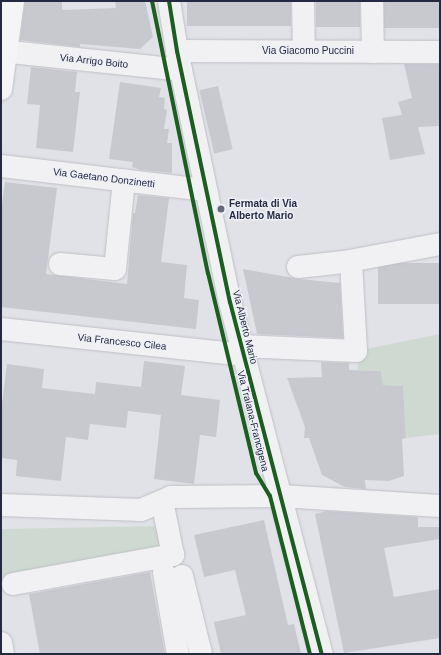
<!DOCTYPE html>
<html>
<head>
<meta charset="utf-8">
<style>
  body { margin:0 }
  #map { position:relative; width:441px; height:655px; overflow:hidden; background:#e1e2e7; font-family:Arial,sans-serif }
  div>[style] { position:absolute }
  .green>* { inset:0; background:#cedad1 }
  .building>* { inset:0; background:#c8c9cf; transform-origin:0 0 }
  .roads { filter:drop-shadow(0 0 1px #bebfc5) drop-shadow(0 0 1px #bebfc5) }
  .minor>* { height:22px; margin:-11px; padding:0 11px; transform-origin:11px; border-radius:11px; background:#f1f1f3 }
  .major>* { height:22px; margin:-11px; padding:0 11px; transform-origin:11px; border-radius:11px; background:#f5f5f6 }
  .cycleway>* { height:4px; margin:-2px; padding:0 2px; transform-origin:2px; border-radius:2px; background:#1b5e20 }
  .dots>* { width:11px; height:11px; translate:-50% -50%; box-sizing:border-box; border:2px solid #eef0f7; border-radius:50% }
  span { translate:-50% -50%; white-space:nowrap; text-align:center; line-height:1.15; -webkit-text-stroke:3px #eef0f7; paint-order:stroke }
  .street-label { font-size:10px; color:#262942 }
  .poi-label { font-size:10px; color:#262942; font-weight:700 }
  .left { translate:0 -50%; text-align:left }
  .frame { position:absolute; inset:0; border:2px solid #262942; pointer-events:none }
</style>
</head>
<body>
<div id="map">
  <div class="green">
    <div style="clip-path:polygon(440px 334px,440px 434px,406px 438px,403px 386px,383px 385px,381px 371px,358px 370px,356px 351px)"></div>
    <div style="clip-path:polygon(158px 526px,163px 547px,4px 581px,1px 572px,1px 529px)"></div>
  </div>
  <div class="building">
    <div style="clip-path:polygon(25px 1px,62px 1px,62px 10px,116px 8px,115px 1px,145px 1px,153px 37px,140px 49px,80px 44px,80px 47px,20px 40px)"></div>
    <div style="left:187px;top:1px;width:104px;height:25px"></div>
    <div style="left:316px;top:1px;width:44px;height:26px"></div>
    <div style="left:384px;top:1px;width:56px;height:27px"></div>
    <div style="clip-path:polygon(404px 64px,440px 64px,440px 126px,418px 127px,425px 154px,390px 160px,382px 118px,402px 115px,398px 102px,412px 98px)"></div>
    <div style="clip-path:polygon(31px 67px,77px 72px,75px 92px,80px 92px,73px 152px,36px 148px,40px 105px,27px 104px)"></div>
    <div style="clip-path:polygon(120px 82px,161px 88px,159px 97px,165px 98px,164px 109px,167px 110px,164px 129px,169px 129px,167px 143px,172px 143px,172px 173px,141px 170px,132px 167px,133px 162px,109px 159px)"></div>
    <div style="left:218px;top:86px;width:65px;height:19px;rotate:77deg"></div>
    <div style="clip-path:polygon(5px 182px,57px 188px,46px 274px,127px 284px,133px 213px,135px 213px,138px 195px,169px 198px,161px 262px,187px 265px,184px 298px,199px 300px,196px 329px,1px 307px,1px 211px)"></div>
    <div style="left:440px;top:263px;width:41px;height:62px;rotate:90deg"></div>
    <div style="clip-path:polygon(243px 269px,299px 279px,340px 283px,343px 338px,257px 334px)"></div>
    <div style="clip-path:polygon(144px 361px,185px 366px,181px 395px,220px 400px,216px 437px,200px 435px,194px 484px,154px 479px,161px 415px,128px 411px,126px 428px,90px 424px,88px 440px,66px 437px,61px 481px,16px 476px,17px 460px,1px 458px,1px 411px,7px 364px,44px 369px,42px 388px,95px 394px,96px 382px,141px 387px)"></div>
    <div style="clip-path:polygon(321px 362px,349px 363px,349px 370px,381px 371px,383px 385px,403px 386px,406px 438px,402px 439px,404px 476px,389px 481px,365px 480px,366px 489px,345px 487px,322px 475px,309px 438px,304px 438px,305px 427px,287px 378px,322px 377px)"></div>
    <div style="clip-path:polygon(327px 511px,418px 517px,418px 527px,440px 527px,440px 539px,384px 548px,394px 597px,440px 589px,440px 638px,344px 653px,315px 514px)"></div>
    <div style="clip-path:polygon(264px 520px,288px 625px,294px 624px,301px 654px,221px 654px,214px 622px,246px 615px,235px 570px,204px 577px,194px 535px)"></div>
    <div style="clip-path:polygon(150px 572px,165px 654px,40px 654px,29px 594px)"></div>
  </div>
  <div class="roads">
    <div class="minor">
      <div style="left:169px;top:1px;width:51px;rotate:80.9deg"></div>
      <div style="left:177px;top:51px;width:257px;rotate:78.1deg"></div>
      <div style="left:230px;top:302px;width:364px;rotate:75.4deg"></div>
      <div style="left:303px;top:1px;width:50px;rotate:88.9deg"></div>
      <div style="left:372px;top:1px;width:51px;rotate:88.9deg"></div>
      <div style="left:1px;top:51px;width:181px;rotate:6deg"></div>
      <div style="left:177px;top:51px;width:263px;rotate:0.2deg"></div>
      <div style="left:1px;top:166px;width:206px;rotate:6.7deg"></div>
      <div style="left:60px;top:264px;width:55px;rotate:5.2deg"></div>
      <div style="left:115px;top:269px;width:89px;rotate:-84.2deg"></div>
      <div style="left:298px;top:267px;width:46px;rotate:-6.2deg"></div>
      <div style="left:344px;top:262px;width:98px;rotate:-10.6deg"></div>
      <div style="left:1px;top:329px;width:244px;rotate:6.1deg"></div>
      <div style="left:241px;top:346px;width:115px;rotate:2.5deg"></div>
      <div style="left:356px;top:351px;width:90px;rotate:-93.2deg"></div>
      <div style="left:1px;top:505px;width:140px;rotate:2deg"></div>
      <div style="left:141px;top:510px;width:33px;rotate:-23deg"></div>
      <div style="left:171px;top:497px;width:110px;rotate:-0.5deg"></div>
      <div style="left:281px;top:496px;width:159px;rotate:3.6deg"></div>
      <div style="left:164px;top:573px;width:82px;rotate:80.2deg"></div>
      <div style="left:182px;top:576px;width:80px;rotate:76.3deg"></div>
      <div style="left:13px;top:584px;width:163px;rotate:-10.3deg"></div>
      <div style="left:173px;top:555px;width:55px;rotate:-101.5deg"></div>
      <div style="left:1px;top:643px;width:11px;rotate:80deg"></div>
    </div>
    <div class="major">
      <div style="left:1px;top:89px;width:89px;rotate:-82.2deg"></div>
    </div>
  </div>
  <div class="cycleway">
    <div style="left:152px;top:1px;width:278px;rotate:78.4deg"></div>
    <div style="left:208px;top:273px;width:206px;rotate:76.5deg"></div>
    <div style="left:256px;top:473px;width:27px;rotate:59deg"></div>
    <div style="left:270px;top:496px;width:163px;rotate:75.8deg"></div>
    <div style="left:169px;top:1px;width:51px;rotate:80.9deg"></div>
    <div style="left:177px;top:51px;width:257px;rotate:78.1deg"></div>
    <div style="left:230px;top:302px;width:364px;rotate:75.4deg"></div>
  </div>
  <div class="dots">
    <div style="left:221px;top:209px;background:#676a7c"></div>
  </div>
  <div class="street-label">
    <span style="left:308px;top:51px">Via Giacomo Puccini</span>
    <span style="left:94px;top:61px;rotate:6deg">Via Arrigo Boito</span>
    <span style="left:104px;top:178px;rotate:7deg">Via Gaetano Donzinetti</span>
    <span style="left:245px;top:327px;rotate:76deg">Via Alberto Mario</span>
    <span style="left:122px;top:342px;rotate:6deg">Via Francesco Cilea</span>
    <span style="left:253px;top:421px;rotate:76deg">Via Traiana-Francigena</span>
  </div>
  <div class="poi-label">
    <span class="left" style="left:229px;top:209px">Fermata di Via<br>Alberto Mario</span>
  </div>
  <div class="frame"></div>
</div>
</body>
</html>
